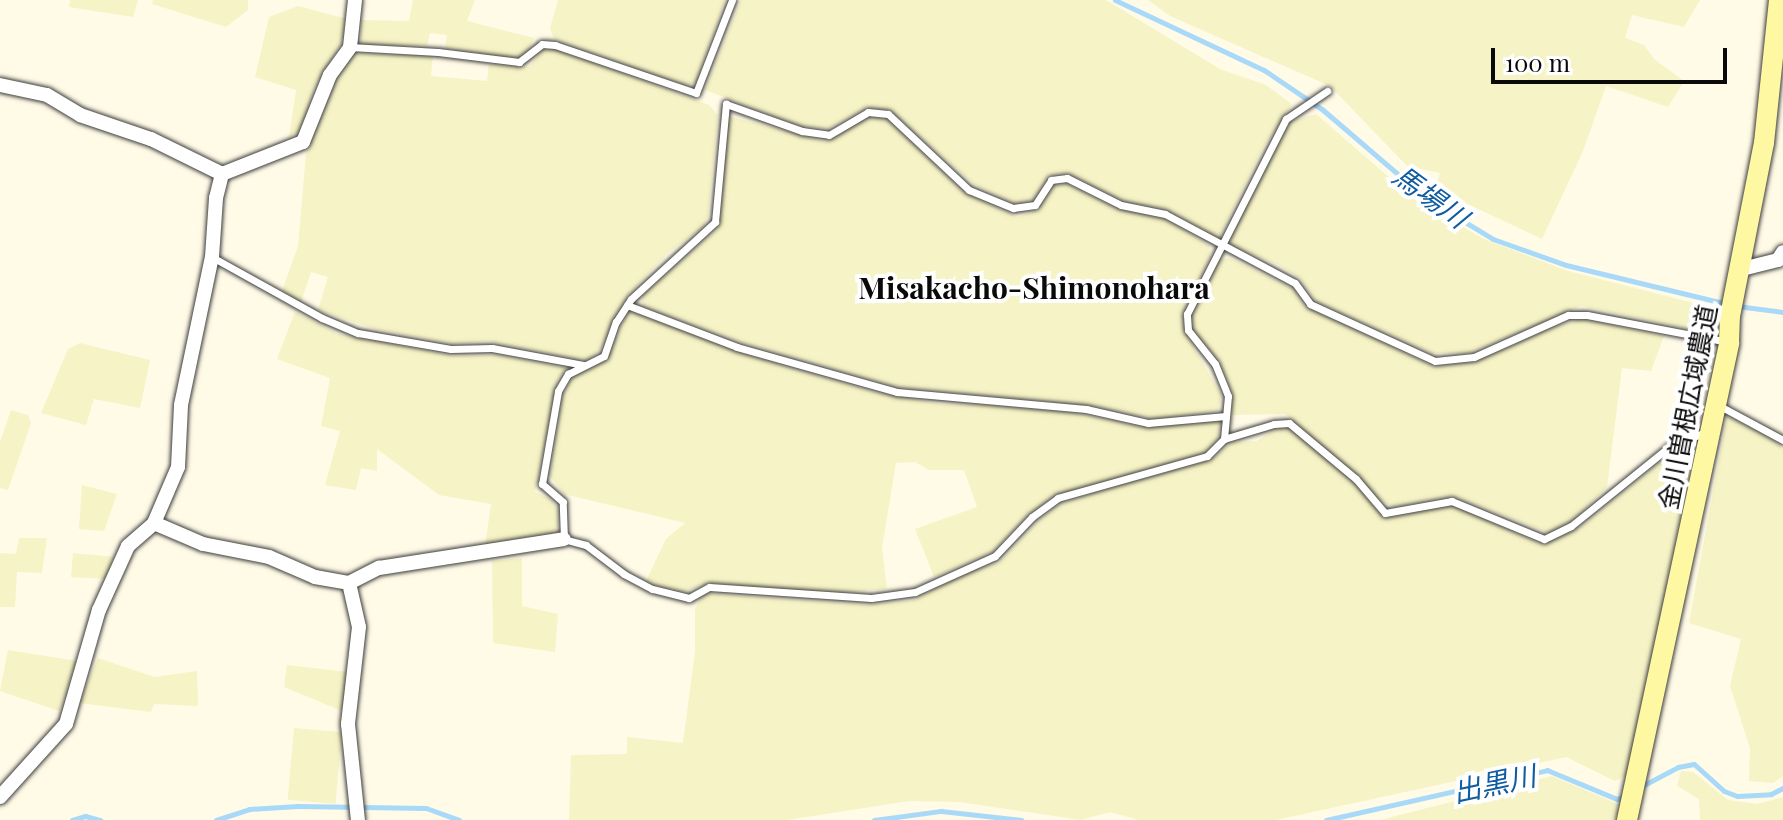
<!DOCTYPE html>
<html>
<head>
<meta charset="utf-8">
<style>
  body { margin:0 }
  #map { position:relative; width:1783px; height:820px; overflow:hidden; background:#fffbe7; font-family:"Playfair Display","Noto Sans JP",serif }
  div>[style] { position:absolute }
  .farmland>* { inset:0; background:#f6f3c6; transform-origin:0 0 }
  .stream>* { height:5px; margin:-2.5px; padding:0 2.5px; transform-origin:2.5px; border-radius:2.5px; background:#a9d9f9 }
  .roads { filter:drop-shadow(0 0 2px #3d3d3d) drop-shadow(0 0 2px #3d3d3d) }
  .lane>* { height:7px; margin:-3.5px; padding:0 3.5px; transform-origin:3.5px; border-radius:3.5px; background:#fff }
  .street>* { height:14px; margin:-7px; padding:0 7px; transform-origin:7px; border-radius:7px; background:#fff }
  .secondary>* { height:20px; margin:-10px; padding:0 10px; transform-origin:10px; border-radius:10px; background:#fff8a2 }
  span { translate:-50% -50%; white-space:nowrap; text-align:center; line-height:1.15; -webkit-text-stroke:8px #fff; paint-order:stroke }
  .street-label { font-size:26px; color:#0a0a0a }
  .water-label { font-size:28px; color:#0f5ca0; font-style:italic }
  .quarter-label { font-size:30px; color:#0a0a0a; font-weight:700 }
  .scale { position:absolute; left:1491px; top:48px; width:236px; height:36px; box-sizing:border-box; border:4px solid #0a0a0a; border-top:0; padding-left:10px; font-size:24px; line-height:28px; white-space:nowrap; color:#0a0a0a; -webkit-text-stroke:6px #fff; paint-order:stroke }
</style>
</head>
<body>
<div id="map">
  <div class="farmland">
    <div style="clip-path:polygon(70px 0,138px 0,133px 17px,69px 7px)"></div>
    <div style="clip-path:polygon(153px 0,248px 0,248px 10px,226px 27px,152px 4px)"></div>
    <div style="clip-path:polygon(413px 0,475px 0,467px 21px,534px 38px,527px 54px,515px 59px,445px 48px,447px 35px,430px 33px,427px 46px,361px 45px,361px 20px,409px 21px)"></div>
    <div style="clip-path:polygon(558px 0,725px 0,696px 83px,685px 85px,554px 39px,550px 28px)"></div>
    <div style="clip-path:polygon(741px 0,1106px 0,1220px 69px,1266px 85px,1292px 104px,1263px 148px,1219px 238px,1166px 209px,1126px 202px,1067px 173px,1049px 175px,1034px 199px,1016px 204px,975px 185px,890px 110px,867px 107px,828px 129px,800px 126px,705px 90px)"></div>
    <div style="clip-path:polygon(1148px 0,1700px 0,1684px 27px,1632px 15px,1625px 38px,1644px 45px,1654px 59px,1684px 81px,1668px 107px,1606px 86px,1583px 151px,1542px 239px,1436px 189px,1440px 173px,1407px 166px,1330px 86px,1170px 16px)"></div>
    <div style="clip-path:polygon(298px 6px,347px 19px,342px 42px,315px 86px,300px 132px,289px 137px,296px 90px,255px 77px,269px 17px)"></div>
    <div style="clip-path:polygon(555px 49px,709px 105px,718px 115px,708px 216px,703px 227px,668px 253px,627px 296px,600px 350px,587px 361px,487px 341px,454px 344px,375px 329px,318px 310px,328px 277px,311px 272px,301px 302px,282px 291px,298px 246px,306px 154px,335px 77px,353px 54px,433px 55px,431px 76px,487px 81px,489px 64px,529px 67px,543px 50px)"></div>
    <div style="clip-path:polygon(1316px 114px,1413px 198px,1484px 239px,1568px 271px,1721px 310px,1720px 328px,1707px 333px,1581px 306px,1469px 353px,1432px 353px,1317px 302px,1301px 279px,1279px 265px,1232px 246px,1231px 237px,1287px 122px)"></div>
    <div style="clip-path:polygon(729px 116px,826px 142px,869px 117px,887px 119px,965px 193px,1017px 217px,1038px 210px,1054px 186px,1067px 184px,1117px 209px,1163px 218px,1209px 245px,1210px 256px,1183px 317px,1188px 338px,1221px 394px,1218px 411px,1154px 419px,1095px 406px,898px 387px,740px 342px,643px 306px,642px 296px,717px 230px)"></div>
    <div style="clip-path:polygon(1230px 258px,1294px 289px,1304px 306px,1434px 367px,1474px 362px,1554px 327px,1582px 319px,1664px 336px,1651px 371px,1622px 368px,1607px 487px,1572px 521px,1549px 533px,1452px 496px,1394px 507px,1379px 499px,1285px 414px,1231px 415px,1233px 394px,1220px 361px,1193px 331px,1187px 314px,1220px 259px)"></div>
    <div style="clip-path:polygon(629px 310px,747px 355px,873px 392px,940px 404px,987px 405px,1075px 413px,1142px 427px,1220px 421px,1218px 439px,1205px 453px,1053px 496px,1028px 515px,992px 552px,934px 577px,915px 529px,977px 507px,964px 470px,929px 470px,915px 462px,896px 463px,882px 548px,887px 589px,823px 594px,709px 583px,683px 592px,645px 583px,666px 539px,685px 523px,564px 494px,550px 476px,563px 394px,574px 376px,606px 360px)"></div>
    <div style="clip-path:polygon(295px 312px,338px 334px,454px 356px,498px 355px,566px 368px,558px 379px,535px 492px,550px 499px,558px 508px,558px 537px,485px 546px,491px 504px,439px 495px,377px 449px,377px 471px,361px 468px,356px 490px,325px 485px,340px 431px,321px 426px,330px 378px,277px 359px)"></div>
    <div style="clip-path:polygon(80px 343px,150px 360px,140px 408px,94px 399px,86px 425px,41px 413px,68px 349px)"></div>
    <div style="clip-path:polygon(11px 410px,28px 415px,31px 423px,8px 490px,0 488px,0 442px)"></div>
    <div style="clip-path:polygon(1727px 416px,1766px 435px,1783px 448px,1783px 776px,1773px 783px,1749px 781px,1750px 748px,1730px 686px,1741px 639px,1689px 623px)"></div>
    <div style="clip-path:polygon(1276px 428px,1289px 428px,1353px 481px,1384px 516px,1452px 504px,1542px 545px,1582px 526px,1679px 447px,1688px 481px,1627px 775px,1615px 781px,1566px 757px,1276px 820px,1139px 820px,1110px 812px,1081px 820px,960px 802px,909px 801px,787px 820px,569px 820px,571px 755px,627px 754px,627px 737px,683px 743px,695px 651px,695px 609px,703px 593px,866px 605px,914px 600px,966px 572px,999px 563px,1039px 520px,1062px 503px,1215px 457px,1232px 442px,1257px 441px)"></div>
    <div style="clip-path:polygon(82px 485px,117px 494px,104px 531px,79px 529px)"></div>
    <div style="clip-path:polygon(19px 538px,47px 538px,42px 573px,17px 572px,15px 607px,0 607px,0 553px,16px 554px)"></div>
    <div style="clip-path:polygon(73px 553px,114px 557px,106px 579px,71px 577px)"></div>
    <div style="clip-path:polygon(522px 558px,522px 606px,558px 614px,555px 652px,493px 643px,492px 561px)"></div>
    <div style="clip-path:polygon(8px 650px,77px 661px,59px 711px,0 691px)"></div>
    <div style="clip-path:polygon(98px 658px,154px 677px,197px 671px,198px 706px,154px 704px,151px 712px,79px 703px)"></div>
    <div style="clip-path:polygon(287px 665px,348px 672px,342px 711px,284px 687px)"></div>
    <div style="left:294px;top:728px;width:48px;height:72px;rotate:5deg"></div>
    <div style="clip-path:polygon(1681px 771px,1693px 772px,1728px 800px,1757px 804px,1783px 797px,1783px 820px,1700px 820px,1699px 799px,1677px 786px)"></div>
    <div style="clip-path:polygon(1552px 776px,1618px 804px,1616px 820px,1380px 820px)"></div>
  </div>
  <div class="stream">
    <div style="left:1115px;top:0;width:165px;rotate:25.2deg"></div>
    <div style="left:1264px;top:70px;width:71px;rotate:34.1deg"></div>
    <div style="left:1323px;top:110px;width:137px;rotate:40.6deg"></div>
    <div style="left:1427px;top:199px;width:77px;rotate:31.2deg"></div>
    <div style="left:1493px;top:239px;width:77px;rotate:19.6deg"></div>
    <div style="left:1566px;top:265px;width:166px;rotate:13.6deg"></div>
    <div style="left:1737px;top:306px;width:46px;rotate:7.4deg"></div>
    <div style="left:1642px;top:786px;width:41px;rotate:-27.8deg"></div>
    <div style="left:1678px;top:767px;width:16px;rotate:-11deg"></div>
    <div style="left:1694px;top:764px;width:40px;rotate:42deg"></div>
    <div style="left:1724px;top:791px;width:14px;rotate:21deg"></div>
    <div style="left:1737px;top:796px;width:34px;rotate:-3deg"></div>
    <div style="left:1771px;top:794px;width:13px;rotate:-27deg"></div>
    <div style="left:72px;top:820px;width:14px;rotate:-17deg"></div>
    <div style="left:85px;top:816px;width:16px;rotate:15deg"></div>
    <div style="left:216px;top:820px;width:35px;rotate:-18deg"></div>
    <div style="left:249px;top:809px;width:49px;rotate:-3.5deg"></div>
    <div style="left:298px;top:806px;width:128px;rotate:0.9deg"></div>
    <div style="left:426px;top:808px;width:35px;rotate:20deg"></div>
    <div style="left:874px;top:820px;width:68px;rotate:-7.7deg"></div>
    <div style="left:941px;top:811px;width:81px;rotate:6.3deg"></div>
    <div style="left:1326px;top:820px;width:227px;rotate:-12.7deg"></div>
    <div style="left:1547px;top:770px;width:76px;rotate:22.5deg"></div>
    <div style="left:1617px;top:799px;width:10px;rotate:-24deg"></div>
  </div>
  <div class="roads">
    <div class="lane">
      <div style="left:350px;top:47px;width:88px;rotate:3.3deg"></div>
      <div style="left:438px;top:52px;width:82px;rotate:7deg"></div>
      <div style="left:519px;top:62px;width:29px;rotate:-38deg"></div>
      <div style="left:542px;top:44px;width:13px;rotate:4deg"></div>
      <div style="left:555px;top:45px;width:149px;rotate:18.8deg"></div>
      <div style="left:696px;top:93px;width:100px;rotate:-68.8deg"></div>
      <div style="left:212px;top:257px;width:126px;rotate:29deg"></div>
      <div style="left:322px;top:318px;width:39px;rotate:23deg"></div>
      <div style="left:358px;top:333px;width:94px;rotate:9.8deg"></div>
      <div style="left:451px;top:349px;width:41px;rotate:-1.4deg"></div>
      <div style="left:492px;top:348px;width:94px;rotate:10.5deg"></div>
      <div style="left:627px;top:305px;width:118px;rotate:20.9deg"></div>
      <div style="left:737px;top:347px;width:166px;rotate:15.7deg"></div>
      <div style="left:897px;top:392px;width:190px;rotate:5.1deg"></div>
      <div style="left:1086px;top:409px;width:64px;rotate:12.7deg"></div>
      <div style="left:1148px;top:423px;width:78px;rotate:-5.1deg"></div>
      <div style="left:1718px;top:405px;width:74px;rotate:28.3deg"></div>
      <div style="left:1708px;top:431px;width:42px;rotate:157.7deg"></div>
      <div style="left:1669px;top:447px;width:126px;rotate:141.1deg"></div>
      <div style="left:1571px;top:526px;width:30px;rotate:154deg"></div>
      <div style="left:1544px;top:539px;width:100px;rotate:-157.6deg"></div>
      <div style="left:1452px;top:501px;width:68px;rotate:169.8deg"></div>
      <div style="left:1385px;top:513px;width:45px;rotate:-130.5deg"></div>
      <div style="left:1356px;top:479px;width:87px;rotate:-140.1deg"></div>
      <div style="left:1289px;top:423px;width:15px;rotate:176deg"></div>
      <div style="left:1274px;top:424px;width:52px;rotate:163.3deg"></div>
      <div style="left:1224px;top:439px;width:24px;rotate:135deg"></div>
      <div style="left:1207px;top:456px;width:155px;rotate:164.3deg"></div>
      <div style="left:1058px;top:498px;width:32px;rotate:144deg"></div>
      <div style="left:1032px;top:517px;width:54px;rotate:133.5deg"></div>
      <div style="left:995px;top:556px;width:88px;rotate:155.8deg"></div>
      <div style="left:915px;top:592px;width:44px;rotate:172.2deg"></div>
      <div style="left:871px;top:598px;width:162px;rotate:-176.1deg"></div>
      <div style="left:709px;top:587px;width:23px;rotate:151deg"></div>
      <div style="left:689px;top:598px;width:38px;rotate:-166deg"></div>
      <div style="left:652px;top:589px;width:32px;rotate:-152deg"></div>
      <div style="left:624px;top:574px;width:48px;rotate:-142.7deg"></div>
      <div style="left:586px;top:545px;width:23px;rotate:-165deg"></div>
      <div style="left:564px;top:539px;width:37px;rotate:-92deg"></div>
      <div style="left:563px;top:502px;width:28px;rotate:-139deg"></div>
      <div style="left:542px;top:484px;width:94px;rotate:-80.2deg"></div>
      <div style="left:558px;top:391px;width:20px;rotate:-60deg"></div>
      <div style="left:568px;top:374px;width:40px;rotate:-26.6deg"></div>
      <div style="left:604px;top:356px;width:36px;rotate:-71deg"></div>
      <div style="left:616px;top:322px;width:27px;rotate:-57deg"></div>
      <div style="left:631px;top:299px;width:114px;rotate:-42.5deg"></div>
      <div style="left:715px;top:222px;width:119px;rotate:-84.7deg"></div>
      <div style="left:726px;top:104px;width:81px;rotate:19.6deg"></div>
      <div style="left:802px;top:131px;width:27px;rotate:8deg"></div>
      <div style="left:829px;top:135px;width:45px;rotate:-30.5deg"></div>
      <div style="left:868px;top:112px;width:20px;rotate:6deg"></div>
      <div style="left:888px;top:114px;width:111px;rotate:43.2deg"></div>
      <div style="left:969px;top:190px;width:48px;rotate:22.2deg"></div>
      <div style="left:1013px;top:208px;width:22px;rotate:-8deg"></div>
      <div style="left:1035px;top:205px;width:30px;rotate:-57deg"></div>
      <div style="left:1051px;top:180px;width:16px;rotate:-7deg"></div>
      <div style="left:1067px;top:178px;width:60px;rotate:26.6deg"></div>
      <div style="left:1121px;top:205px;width:45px;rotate:11.6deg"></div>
      <div style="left:1165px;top:214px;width:147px;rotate:28deg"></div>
      <div style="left:1295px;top:283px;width:26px;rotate:54deg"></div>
      <div style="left:1310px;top:304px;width:137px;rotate:24.5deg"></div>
      <div style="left:1435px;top:361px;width:39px;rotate:-6deg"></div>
      <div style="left:1474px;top:357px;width:103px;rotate:-24.1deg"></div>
      <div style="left:1568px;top:315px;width:19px"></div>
      <div style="left:1587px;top:315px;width:144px;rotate:10.8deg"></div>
      <div style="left:1224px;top:439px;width:43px;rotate:-84.7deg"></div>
      <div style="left:1228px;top:396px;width:35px;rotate:-112deg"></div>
      <div style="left:1215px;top:364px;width:43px;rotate:-128.5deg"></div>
      <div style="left:1188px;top:330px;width:16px;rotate:-94deg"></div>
      <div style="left:1187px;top:314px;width:219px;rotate:-63.1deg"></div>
      <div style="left:1286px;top:119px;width:50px;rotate:-34.3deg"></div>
    </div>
    <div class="street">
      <div style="left:0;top:85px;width:48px;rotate:12deg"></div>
      <div style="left:47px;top:95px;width:39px;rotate:31deg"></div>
      <div style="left:80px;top:115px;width:75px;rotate:18.7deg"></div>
      <div style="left:151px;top:139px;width:79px;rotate:26.2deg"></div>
      <div style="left:222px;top:174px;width:87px;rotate:-21.6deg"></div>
      <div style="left:303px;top:142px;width:72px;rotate:-68.1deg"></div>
      <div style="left:330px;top:75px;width:34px;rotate:-54deg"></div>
      <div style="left:350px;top:47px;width:47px;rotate:-83.9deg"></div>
      <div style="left:1742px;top:269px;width:37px;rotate:-14deg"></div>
      <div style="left:1778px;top:260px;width:9px;rotate:-58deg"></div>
      <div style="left:154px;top:523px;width:53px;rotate:23.2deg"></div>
      <div style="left:203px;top:544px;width:67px;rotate:11.1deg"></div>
      <div style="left:269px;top:557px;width:50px;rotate:23.5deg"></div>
      <div style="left:315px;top:577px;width:35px;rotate:10deg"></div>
      <div style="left:349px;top:583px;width:34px;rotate:-27deg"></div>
      <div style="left:379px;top:568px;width:187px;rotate:-8.9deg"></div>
      <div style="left:349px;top:583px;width:45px;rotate:77.2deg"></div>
      <div style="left:359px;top:627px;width:98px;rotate:96.5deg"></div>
      <div style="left:348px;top:724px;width:97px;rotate:84.1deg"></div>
      <div style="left:0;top:797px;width:98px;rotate:-47.9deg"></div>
      <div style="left:66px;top:724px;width:119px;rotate:-73.9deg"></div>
      <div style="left:99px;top:610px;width:70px;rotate:-65.6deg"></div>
      <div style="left:128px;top:546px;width:35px;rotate:-41deg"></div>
      <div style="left:154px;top:523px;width:61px;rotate:-66.8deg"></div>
      <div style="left:178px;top:467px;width:62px;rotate:-87.2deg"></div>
      <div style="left:181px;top:405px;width:151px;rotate:-78.2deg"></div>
      <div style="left:212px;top:257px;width:59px;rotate:-86.1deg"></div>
      <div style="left:216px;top:198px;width:25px;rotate:-76deg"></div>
    </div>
    <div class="secondary">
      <div style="left:1627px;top:820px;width:488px;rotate:-77.9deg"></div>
      <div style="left:1729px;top:343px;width:27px;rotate:-88deg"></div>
      <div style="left:1730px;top:316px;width:176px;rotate:-78.9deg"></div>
      <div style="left:1764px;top:143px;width:144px;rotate:-84deg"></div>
    </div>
  </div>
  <div class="street-label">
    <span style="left:1687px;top:407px;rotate:-79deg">金川曽根広域農道</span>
  </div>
  <div class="water-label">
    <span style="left:1431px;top:196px;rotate:36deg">馬場川</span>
    <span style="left:1494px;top:783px;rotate:-12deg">出黒川</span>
  </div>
  <div class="quarter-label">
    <span style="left:1034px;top:287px">Misakacho-Shimonohara</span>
  </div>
  <div class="scale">100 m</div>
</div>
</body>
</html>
